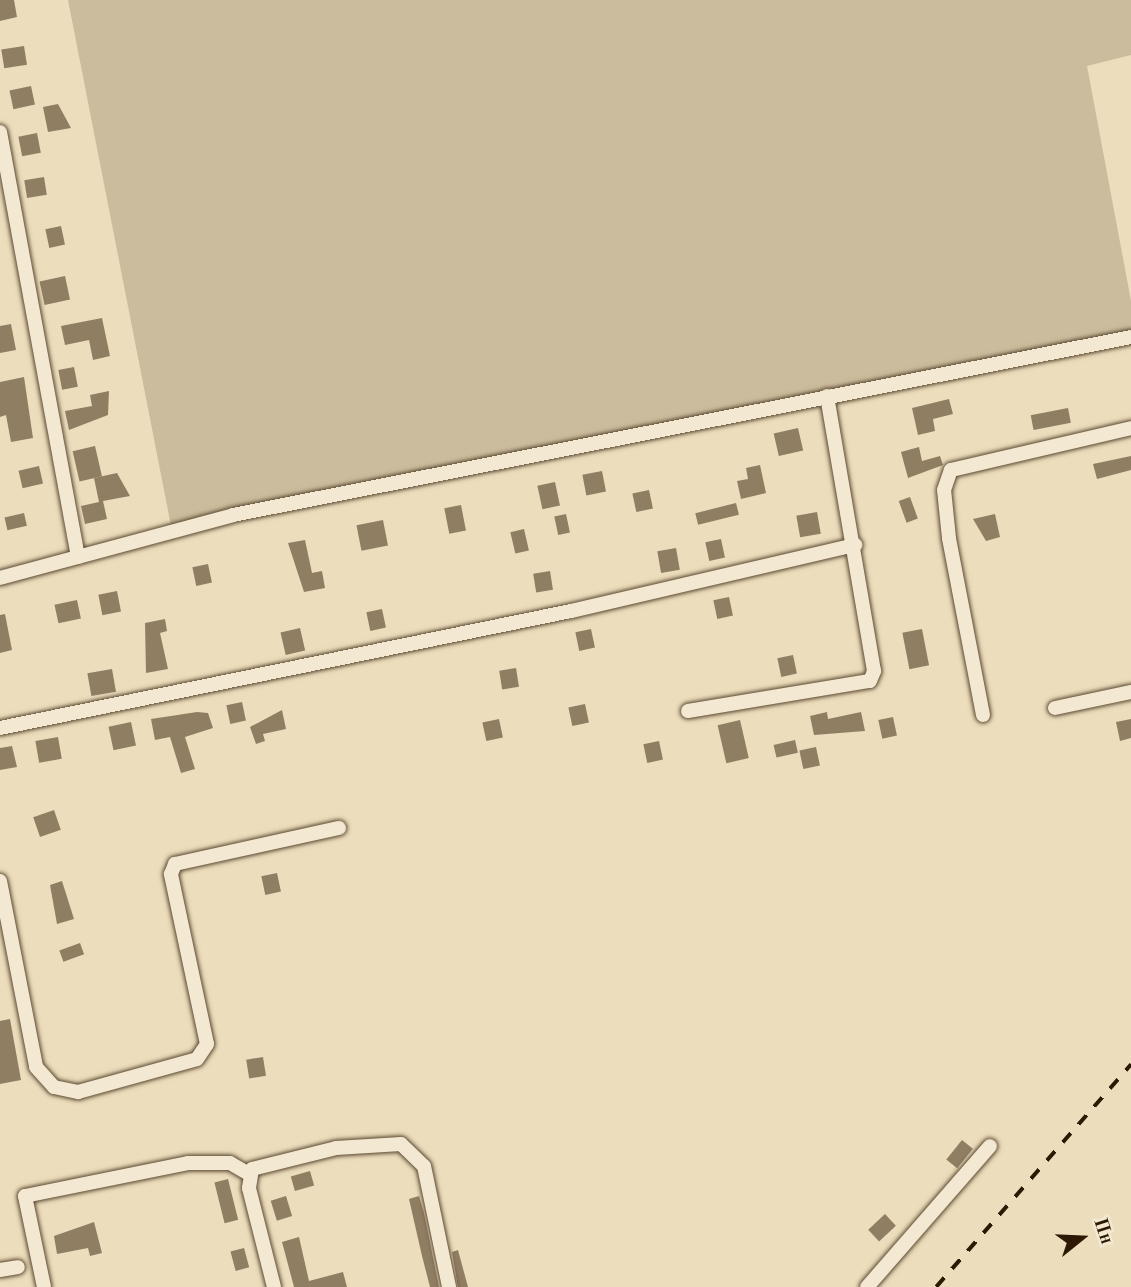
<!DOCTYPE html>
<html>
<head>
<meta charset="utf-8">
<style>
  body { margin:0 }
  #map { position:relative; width:1131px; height:1287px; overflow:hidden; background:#ecddbc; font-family:"Old Standard TT",serif }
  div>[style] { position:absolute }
  .green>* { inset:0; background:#cbbc9d }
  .building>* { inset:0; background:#907e63; transform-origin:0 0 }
  .roads { filter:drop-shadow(0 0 2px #5c4931) drop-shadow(0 0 2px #5c4931) }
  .minor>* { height:14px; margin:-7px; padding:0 7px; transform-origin:7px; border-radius:7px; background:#f3e9d3 }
  .rail>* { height:3.5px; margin-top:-1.75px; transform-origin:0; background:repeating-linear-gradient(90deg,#2c1803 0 12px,transparent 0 24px) }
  span { translate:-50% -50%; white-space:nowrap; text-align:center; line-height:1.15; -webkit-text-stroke:5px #f3e9d3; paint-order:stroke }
  .north { position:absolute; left:1047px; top:1203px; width:70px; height:70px; -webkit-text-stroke:5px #f3e9d3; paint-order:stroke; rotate:72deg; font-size:19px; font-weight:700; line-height:28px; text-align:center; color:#2c1803 }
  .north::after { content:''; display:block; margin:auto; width:24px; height:32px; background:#2c1803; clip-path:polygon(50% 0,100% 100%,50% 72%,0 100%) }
</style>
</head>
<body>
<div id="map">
  <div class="green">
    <div style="clip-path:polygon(68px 0,1131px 0,1131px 55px,1087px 66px,1131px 301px,1131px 337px,172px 531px)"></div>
  </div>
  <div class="building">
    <div style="clip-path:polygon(0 0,14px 0,17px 17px,0 21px)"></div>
    <div style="left:24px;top:46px;width:19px;height:23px;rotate:81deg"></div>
    <div style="left:31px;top:86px;width:19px;height:22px;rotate:78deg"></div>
    <div style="clip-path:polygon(58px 104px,71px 128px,48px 132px,43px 107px)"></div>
    <div style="left:37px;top:133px;width:20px;height:19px;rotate:79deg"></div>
    <div style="left:44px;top:177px;width:18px;height:20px;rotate:81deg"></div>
    <div style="left:61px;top:226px;width:19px;height:16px;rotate:78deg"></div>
    <div style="left:65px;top:276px;width:24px;height:26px;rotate:78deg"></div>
    <div style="clip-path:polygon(102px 318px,110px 356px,93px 360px,89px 340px,65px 345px,61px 326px)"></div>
    <div style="clip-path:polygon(11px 324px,16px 350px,0 353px,0 326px)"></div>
    <div style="left:74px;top:367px;width:20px;height:16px;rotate:79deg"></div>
    <div style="clip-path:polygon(24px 377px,33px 438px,11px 442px,6px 415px,0 417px,0 382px)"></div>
    <div style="clip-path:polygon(109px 391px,108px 415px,69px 430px,65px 411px,92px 406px,90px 395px)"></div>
    <div style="clip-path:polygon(949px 399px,953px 414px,933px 419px,935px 431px,918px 435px,912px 408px)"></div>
    <div style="left:1068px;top:408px;width:15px;height:38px;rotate:79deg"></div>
    <div style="left:798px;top:428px;width:23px;height:25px;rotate:77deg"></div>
    <div style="left:95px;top:446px;width:31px;height:23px;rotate:77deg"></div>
    <div style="clip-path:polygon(919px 447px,922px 461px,940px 456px,943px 465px,908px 478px,901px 452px)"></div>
    <div style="clip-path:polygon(1131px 456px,1131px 470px,1097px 479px,1093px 464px)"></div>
    <div style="clip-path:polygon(760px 465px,766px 493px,741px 499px,737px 481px,748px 479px,746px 468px)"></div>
    <div style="left:39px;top:466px;width:18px;height:21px;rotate:77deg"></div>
    <div style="left:602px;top:471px;width:21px;height:20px;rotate:79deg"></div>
    <div style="clip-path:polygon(117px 473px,130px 496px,103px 501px,107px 519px,85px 524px,81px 506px,99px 502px,94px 478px)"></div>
    <div style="left:555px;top:482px;width:24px;height:18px;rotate:78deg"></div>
    <div style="left:649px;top:490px;width:19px;height:17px;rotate:78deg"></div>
    <div style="left:910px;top:497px;width:23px;height:12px;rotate:70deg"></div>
    <div style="left:736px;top:503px;width:12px;height:42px;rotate:76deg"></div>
    <div style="left:461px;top:505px;width:26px;height:17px;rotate:79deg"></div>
    <div style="left:817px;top:512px;width:22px;height:21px;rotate:80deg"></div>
    <div style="left:24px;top:513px;width:13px;height:20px;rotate:77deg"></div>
    <div style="left:566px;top:514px;width:19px;height:12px;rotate:78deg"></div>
    <div style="clip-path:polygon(995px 514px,1000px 537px,986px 541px,973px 519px)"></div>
    <div style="left:383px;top:520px;width:26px;height:27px;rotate:79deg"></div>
    <div style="left:524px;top:529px;width:22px;height:14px;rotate:77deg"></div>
    <div style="left:721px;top:539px;width:19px;height:16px;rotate:78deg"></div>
    <div style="clip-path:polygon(305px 540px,312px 573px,322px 571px,325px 588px,304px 592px,288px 543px)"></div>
    <div style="left:676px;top:548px;width:22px;height:19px;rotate:80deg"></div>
    <div style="left:208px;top:564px;width:19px;height:16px;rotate:78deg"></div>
    <div style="left:550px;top:571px;width:19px;height:17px;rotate:81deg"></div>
    <div style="left:117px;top:591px;width:21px;height:19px;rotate:79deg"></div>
    <div style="left:729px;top:597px;width:19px;height:16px;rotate:78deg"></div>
    <div style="left:77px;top:600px;width:19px;height:23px;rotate:78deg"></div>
    <div style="left:382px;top:609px;width:19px;height:16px;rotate:78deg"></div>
    <div style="clip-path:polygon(5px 614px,12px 650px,0 653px,0 615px)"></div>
    <div style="clip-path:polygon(165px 619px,167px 631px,160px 633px,168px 669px,146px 673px,145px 623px)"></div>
    <div style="left:300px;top:628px;width:23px;height:20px;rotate:77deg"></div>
    <div style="left:591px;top:629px;width:19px;height:16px;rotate:78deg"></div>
    <div style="left:922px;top:629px;width:37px;height:20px;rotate:79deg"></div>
    <div style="left:793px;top:655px;width:19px;height:16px;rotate:78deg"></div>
    <div style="left:516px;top:668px;width:19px;height:17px;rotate:81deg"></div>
    <div style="left:112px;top:669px;width:23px;height:25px;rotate:80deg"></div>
    <div style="left:242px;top:702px;width:19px;height:16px;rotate:78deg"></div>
    <div style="left:585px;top:704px;width:19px;height:17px;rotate:78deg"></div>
    <div style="clip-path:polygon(282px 710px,286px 729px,263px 734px,265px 741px,256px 744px,250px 727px)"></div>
    <div style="clip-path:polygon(197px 712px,208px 713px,213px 728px,185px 737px,195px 769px,181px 773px,170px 737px,155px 740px,151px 719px)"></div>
    <div style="clip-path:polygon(827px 712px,828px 719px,861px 712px,865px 731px,814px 735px,810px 716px)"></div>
    <div style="left:893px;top:717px;width:19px;height:15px;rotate:78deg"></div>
    <div style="left:499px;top:719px;width:19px;height:17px;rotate:78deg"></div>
    <div style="clip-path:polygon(1131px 719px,1131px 738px,1120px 741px,1116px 722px)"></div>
    <div style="left:740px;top:720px;width:39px;height:23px;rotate:77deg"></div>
    <div style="left:131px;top:722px;width:24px;height:23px;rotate:78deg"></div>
    <div style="left:58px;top:737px;width:22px;height:23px;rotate:80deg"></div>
    <div style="left:795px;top:740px;width:13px;height:22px;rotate:77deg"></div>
    <div style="left:659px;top:741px;width:19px;height:16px;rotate:78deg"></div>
    <div style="clip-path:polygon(12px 746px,17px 767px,0 770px,0 748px)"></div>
    <div style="left:816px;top:747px;width:19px;height:17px;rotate:78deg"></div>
    <div style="left:54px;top:810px;width:21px;height:22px;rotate:71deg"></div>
    <div style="left:277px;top:873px;width:19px;height:16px;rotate:78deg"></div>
    <div style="clip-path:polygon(62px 881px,74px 919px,57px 924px,50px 885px)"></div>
    <div style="left:80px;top:943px;width:12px;height:22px;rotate:70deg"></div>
    <div style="clip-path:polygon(10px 1019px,21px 1080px,0 1084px,0 1021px)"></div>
    <div style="left:263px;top:1057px;width:19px;height:17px;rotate:81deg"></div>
    <div style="left:962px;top:1140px;width:14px;height:25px;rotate:39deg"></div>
    <div style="left:310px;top:1171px;width:15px;height:20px;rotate:74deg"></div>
    <div style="left:228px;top:1179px;width:42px;height:14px;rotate:76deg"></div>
    <div style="left:286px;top:1196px;width:21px;height:16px;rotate:73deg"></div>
    <div style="clip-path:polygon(419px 1196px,424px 1213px,439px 1287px,430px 1287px,422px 1256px,409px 1199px)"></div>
    <div style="left:885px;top:1214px;width:16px;height:23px;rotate:47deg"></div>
    <div style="clip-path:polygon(94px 1222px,102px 1253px,90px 1256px,88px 1248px,57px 1254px,54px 1236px)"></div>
    <div style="clip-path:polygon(299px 1237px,309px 1281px,343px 1272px,347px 1287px,294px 1287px,282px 1242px)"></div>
    <div style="left:244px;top:1248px;width:20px;height:14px;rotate:75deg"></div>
    <div style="clip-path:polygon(458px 1250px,468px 1287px,458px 1287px,452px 1252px)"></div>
  </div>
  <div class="roads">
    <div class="minor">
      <div style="left:0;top:132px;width:432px;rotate:79.6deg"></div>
      <div style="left:0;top:578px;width:241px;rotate:-15.1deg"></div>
      <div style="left:233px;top:515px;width:915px;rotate:-11.21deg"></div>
      <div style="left:1055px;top:708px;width:78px;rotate:-11.9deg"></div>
      <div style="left:688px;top:711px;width:184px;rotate:-9.4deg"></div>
      <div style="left:870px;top:681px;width:11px;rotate:-68deg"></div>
      <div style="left:874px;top:671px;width:279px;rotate:-99.7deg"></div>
      <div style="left:983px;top:715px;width:180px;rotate:-100.9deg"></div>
      <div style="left:949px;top:538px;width:48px;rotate:-95.9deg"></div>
      <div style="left:944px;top:490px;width:21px;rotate:-71deg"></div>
      <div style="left:951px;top:470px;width:185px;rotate:-13.1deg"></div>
      <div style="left:0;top:728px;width:583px;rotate:-11.58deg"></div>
      <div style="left:571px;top:611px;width:292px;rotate:-13.1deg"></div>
      <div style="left:0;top:881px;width:189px;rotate:79deg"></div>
      <div style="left:36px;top:1067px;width:27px;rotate:48deg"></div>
      <div style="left:54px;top:1087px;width:25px;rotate:12deg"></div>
      <div style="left:78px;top:1092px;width:123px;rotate:-15.5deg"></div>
      <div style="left:197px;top:1059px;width:18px;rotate:-56deg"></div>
      <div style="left:207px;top:1044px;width:174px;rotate:-102deg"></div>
      <div style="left:171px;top:874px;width:11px;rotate:-68deg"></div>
      <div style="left:175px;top:864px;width:168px;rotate:-12.4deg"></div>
      <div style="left:0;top:1270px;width:18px;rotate:-9deg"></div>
      <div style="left:44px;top:1287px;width:93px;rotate:-101.8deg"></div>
      <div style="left:25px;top:1196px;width:166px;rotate:-11.4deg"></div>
      <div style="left:188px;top:1163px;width:42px"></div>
      <div style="left:230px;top:1163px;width:22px;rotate:30deg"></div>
      <div style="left:274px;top:1287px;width:102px;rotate:-104.2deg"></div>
      <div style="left:249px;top:1188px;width:19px;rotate:-81deg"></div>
      <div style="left:252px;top:1169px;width:87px;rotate:-14deg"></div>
      <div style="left:336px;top:1148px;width:65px;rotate:-3.5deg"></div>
      <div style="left:401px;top:1144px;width:32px;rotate:44deg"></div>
      <div style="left:424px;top:1166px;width:124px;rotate:78.3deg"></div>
      <div style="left:867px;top:1287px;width:187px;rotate:-48.9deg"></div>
    </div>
  </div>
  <div class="rail">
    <div style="left:936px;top:1287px;width:296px;rotate:-48.8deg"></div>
  </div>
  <div class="north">Пн</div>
</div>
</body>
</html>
